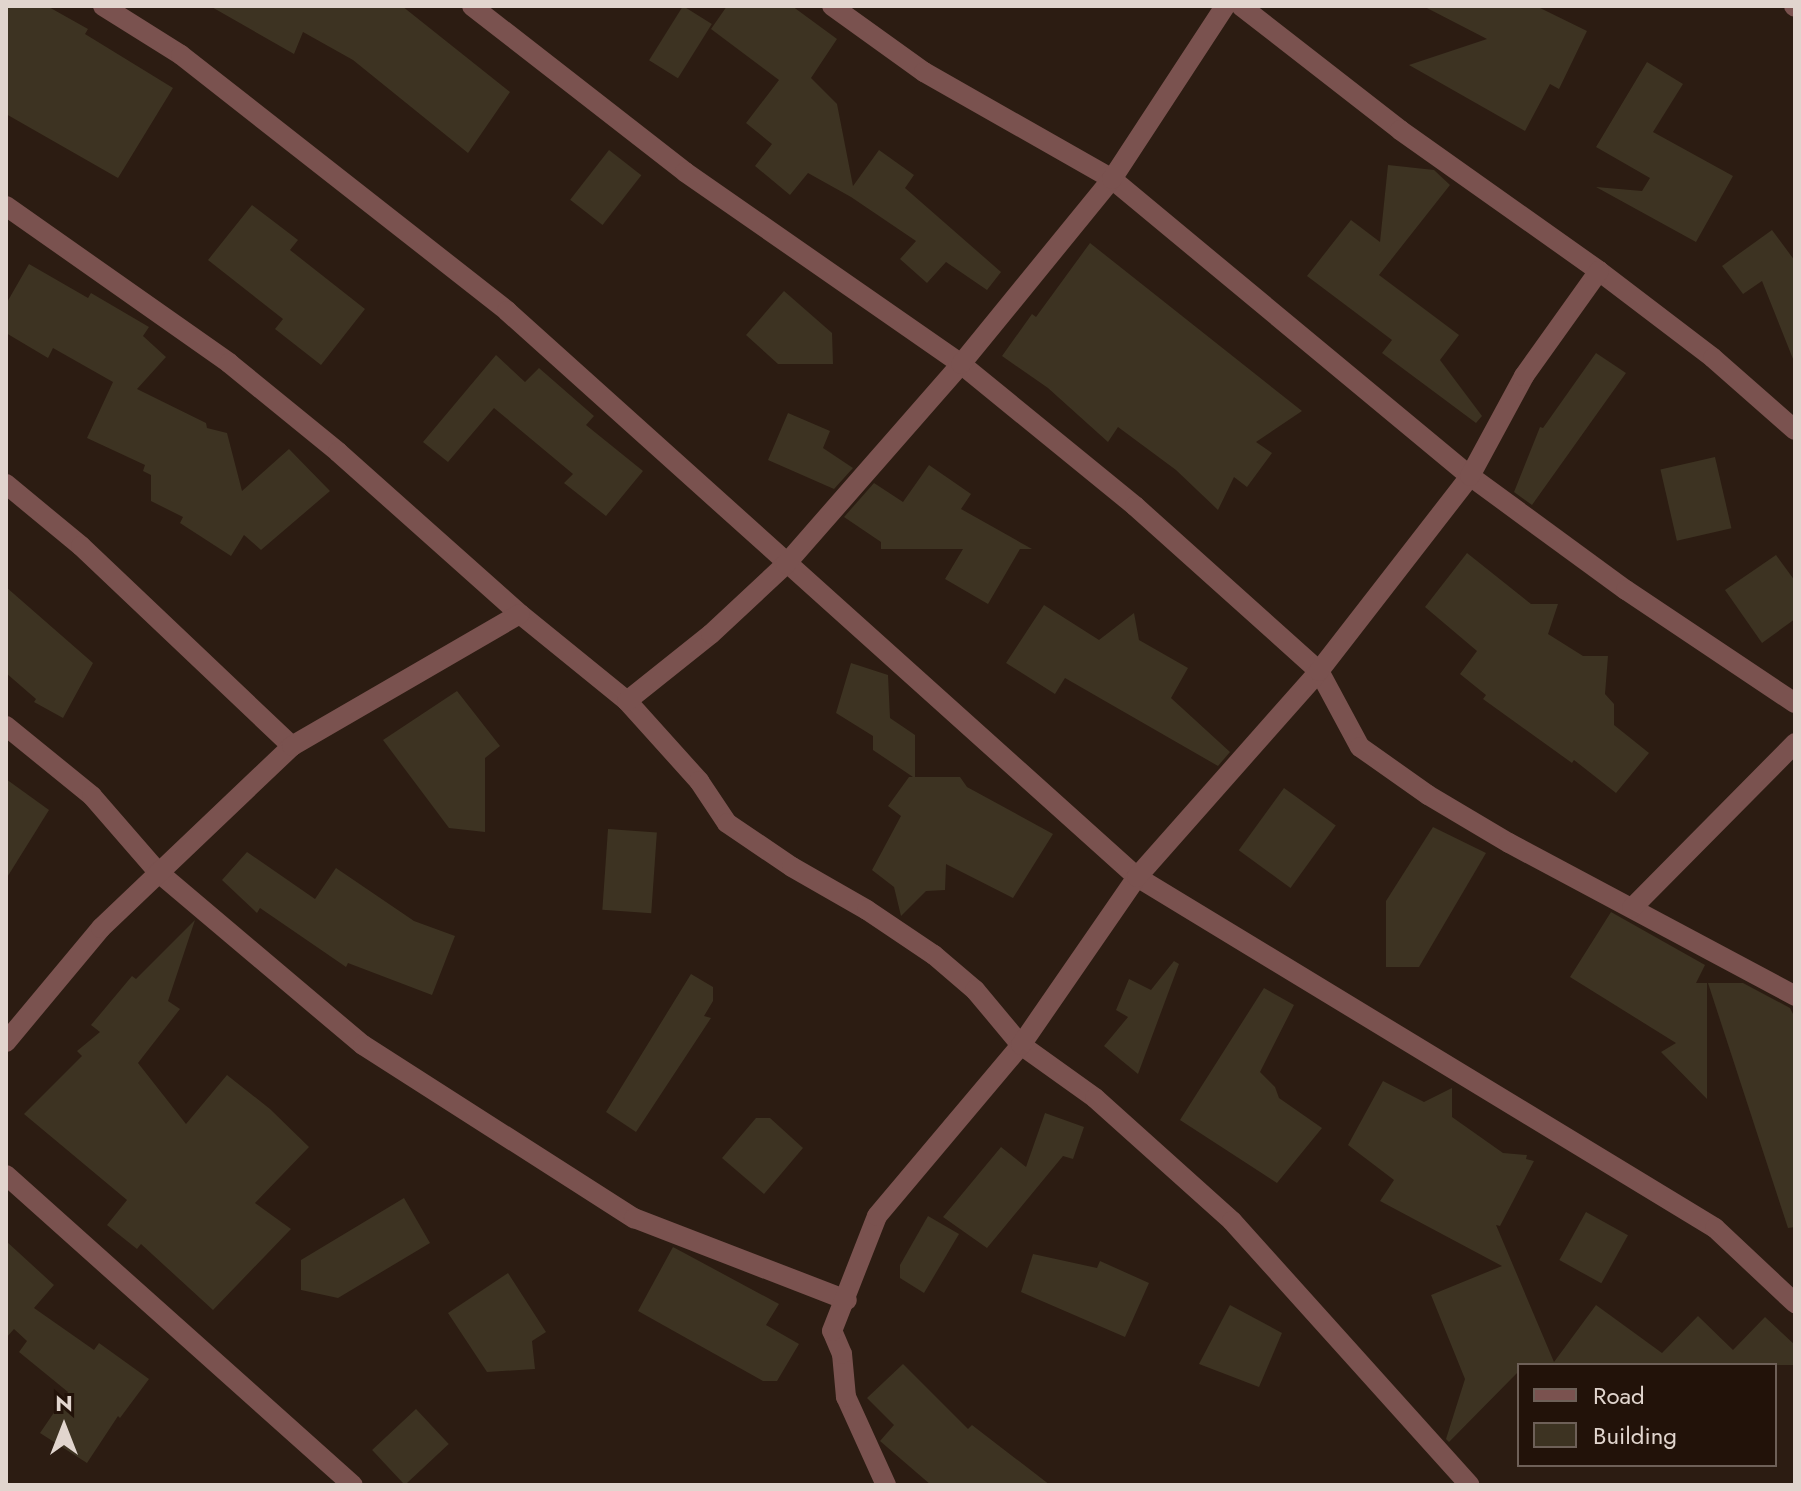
<!DOCTYPE html>
<html>
<head>
<meta charset="utf-8">
<style>
  body { margin:0 }
  #map { position:relative; width:1801px; height:1491px; overflow:hidden; background:#2c1c12; font-family:Jost,sans-serif }
  div>[style] { position:absolute }
  .building>* { inset:0; background:#3d3322; transform-origin:0 0 }
  .street>* { height:20px; margin:-10px; padding:0 10px; transform-origin:10px; border-radius:10px; background:#7a524f }
  span { translate:-50% -50%; white-space:nowrap; text-align:center; line-height:1.15; -webkit-text-stroke:6px #221209; paint-order:stroke }
  .frame { position:absolute; inset:0; border:8px solid #e1d5ce; pointer-events:none }
  .legend { position:absolute; left:1517px; top:1363px; width:260px; height:104px; box-sizing:border-box; background:#221209; border:2px solid #6e6058; margin:0; padding:10px 14px; list-style:none; font-size:24px; color:#e1d5ce }
  .legend li { display:flex; align-items:center; gap:16px; height:40px }
  .legend b { width:40px; border:2px solid #6e6058 }
  .north { position:absolute; left:24px; top:1387px; width:80px; height:80px; -webkit-text-stroke:6px #221209; paint-order:stroke; rotate:0deg; font-size:22px; font-weight:700; line-height:32px; text-align:center; color:#e1d5ce }
  .north::after { content:''; display:block; margin:auto; width:28px; height:36px; background:#e1d5ce; clip-path:polygon(50% 0,100% 100%,50% 72%,0 100%) }
</style>
</head>
<body>
<div id="map">
  <div class="building">
    <div style="clip-path:polygon(6px 6px,47px 6px,88px 29px,85px 34px,173px 88px,118px 178px,6px 114px)"></div>
    <div style="clip-path:polygon(210px 6px,402px 6px,510px 92px,468px 153px,353px 60px,303px 32px,294px 54px)"></div>
    <div style="left:683px;top:6px;width:34px;height:64px;rotate:32deg"></div>
    <div style="clip-path:polygon(727px 6px,792px 6px,837px 39px,811px 78px,837px 104px,853px 186px,879px 150px,914px 175px,905px 188px,1001px 272px,987px 290px,946px 262px,927px 283px,900px 259px,916px 241px,851px 197px,808px 173px,790px 195px,755px 166px,772px 144px,746px 123px,779px 80px,711px 29px)"></div>
    <div style="clip-path:polygon(1423px 6px,1536px 6px,1587px 31px,1559px 89px,1550px 84px,1525px 131px,1409px 65px,1487px 39px)"></div>
    <div style="clip-path:polygon(1647px 62px,1683px 84px,1653px 132px,1733px 176px,1696px 242px,1596px 187px,1642px 191px,1650px 178px,1596px 147px)"></div>
    <div style="left:609px;top:150px;width:41px;height:63px;rotate:38deg"></div>
    <div style="clip-path:polygon(1388px 165px,1434px 170px,1450px 185px,1379px 275px,1459px 335px,1440px 360px,1482px 416px,1476px 423px,1382px 353px,1392px 340px,1307px 276px,1351px 220px,1380px 242px)"></div>
    <div style="clip-path:polygon(252px 205px,298px 240px,290px 250px,365px 309px,321px 365px,275px 329px,283px 319px,208px 260px)"></div>
    <div style="clip-path:polygon(1772px 230px,1795px 261px,1793px 359px,1762px 281px,1743px 294px,1722px 266px)"></div>
    <div style="clip-path:polygon(1090px 243px,1302px 411px,1256px 442px,1272px 453px,1247px 487px,1234px 477px,1218px 510px,1176px 470px,1118px 427px,1108px 442px,1048px 388px,1002px 356px,1032px 314px,1036px 317px)"></div>
    <div style="clip-path:polygon(29px 264px,88px 298px,91px 293px,149px 327px,143px 336px,166px 357px,137px 389px,206px 423px,207px 428px,227px 433px,242px 491px,289px 449px,330px 491px,261px 550px,244px 535px,231px 556px,180px 523px,183px 517px,151px 501px,151px 475px,143px 471px,145px 465px,87px 438px,113px 382px,53px 348px,48px 358px,6px 333px,6px 304px)"></div>
    <div style="clip-path:polygon(784px 291px,832px 333px,833px 364px,778px 364px,746px 335px)"></div>
    <div style="clip-path:polygon(1596px 353px,1626px 373px,1532px 505px,1514px 492px,1540px 427px,1543px 428px)"></div>
    <div style="clip-path:polygon(496px 355px,525px 382px,539px 368px,594px 416px,586px 425px,643px 471px,606px 516px,564px 483px,573px 474px,494px 408px,448px 462px,423px 442px)"></div>
    <div style="clip-path:polygon(788px 413px,830px 431px,823px 448px,853px 468px,834px 489px,768px 460px)"></div>
    <div style="left:1715px;top:457px;width:73px;height:56px;rotate:77deg"></div>
    <div style="clip-path:polygon(929px 465px,971px 494px,961px 509px,1032px 549px,1020px 549px,988px 604px,945px 579px,963px 549px,881px 549px,881px 542px,844px 517px,874px 483px,903px 502px)"></div>
    <div style="clip-path:polygon(1467px 553px,1531px 604px,1558px 604px,1548px 634px,1583px 656px,1608px 656px,1605px 694px,1614px 704px,1614px 725px,1649px 753px,1616px 793px,1574px 760px,1572px 763px,1483px 699px,1486px 695px,1460px 674px,1477px 651px,1425px 607px)"></div>
    <div style="clip-path:polygon(1776px 555px,1795px 581px,1795px 619px,1762px 643px,1725px 590px)"></div>
    <div style="clip-path:polygon(6px 587px,93px 663px,63px 718px,34px 702px,36px 699px,6px 673px)"></div>
    <div style="clip-path:polygon(1044px 605px,1099px 640px,1134px 613px,1139px 640px,1188px 668px,1171px 698px,1230px 752px,1218px 766px,1065px 678px,1055px 694px,1006px 663px)"></div>
    <div style="clip-path:polygon(851px 663px,888px 675px,890px 718px,915px 735px,915px 777px,960px 777px,967px 787px,1053px 834px,1013px 898px,946px 864px,945px 890px,926px 891px,901px 916px,894px 887px,872px 870px,901px 816px,888px 806px,909px 777px,913px 777px,873px 750px,873px 736px,836px 713px)"></div>
    <div style="clip-path:polygon(457px 691px,500px 746px,485px 758px,485px 832px,449px 828px,383px 740px)"></div>
    <div style="clip-path:polygon(6px 779px,49px 810px,6px 879px)"></div>
    <div style="left:1284px;top:788px;width:64px;height:77px;rotate:36deg"></div>
    <div style="clip-path:polygon(1433px 827px,1486px 853px,1419px 967px,1386px 967px,1386px 901px)"></div>
    <div style="left:608px;top:829px;width:49px;height:81px;rotate:4deg"></div>
    <div style="clip-path:polygon(247px 852px,315px 899px,336px 868px,414px 921px,455px 936px,432px 995px,348px 963px,346px 967px,260px 908px,257px 913px,222px 880px)"></div>
    <div style="clip-path:polygon(1611px 912px,1705px 965px,1696px 983px,1707px 983px,1707px 1099px,1661px 1052px,1676px 1043px,1570px 977px)"></div>
    <div style="clip-path:polygon(195px 920px,168px 1001px,180px 1009px,138px 1063px,186px 1124px,227px 1075px,270px 1109px,309px 1147px,255px 1203px,291px 1229px,213px 1310px,141px 1244px,137px 1249px,107px 1225px,127px 1200px,24px 1114px,82px 1056px,77px 1051px,100px 1032px,91px 1025px,132px 976px,136px 979px)"></div>
    <div style="clip-path:polygon(1174px 961px,1179px 964px,1138px 1074px,1104px 1046px,1128px 1017px,1116px 1010px,1129px 979px,1151px 990px)"></div>
    <div style="clip-path:polygon(691px 974px,713px 987px,713px 1001px,704px 1016px,711px 1018px,636px 1132px,606px 1112px)"></div>
    <div style="clip-path:polygon(1708px 983px,1743px 983px,1790px 1008px,1795px 1018px,1795px 1227px,1788px 1228px)"></div>
    <div style="clip-path:polygon(1264px 988px,1294px 1005px,1260px 1072px,1275px 1087px,1279px 1098px,1322px 1128px,1277px 1183px,1180px 1120px)"></div>
    <div style="clip-path:polygon(1383px 1081px,1424px 1102px,1452px 1088px,1452px 1117px,1503px 1153px,1527px 1155px,1526px 1159px,1534px 1161px,1500px 1226px,1496px 1225px,1554px 1362px,1596px 1305px,1662px 1353px,1698px 1316px,1733px 1350px,1765px 1317px,1795px 1345px,1795px 1365px,1519px 1365px,1519px 1371px,1449px 1442px,1446px 1439px,1465px 1379px,1431px 1295px,1502px 1266px,1380px 1201px,1394px 1180px,1348px 1145px)"></div>
    <div style="clip-path:polygon(1045px 1113px,1084px 1127px,1073px 1159px,1063px 1156px,987px 1248px,943px 1217px,1001px 1147px,1026px 1167px)"></div>
    <div style="clip-path:polygon(756px 1118px,770px 1118px,803px 1148px,764px 1194px,722px 1158px)"></div>
    <div style="clip-path:polygon(404px 1198px,430px 1243px,338px 1298px,301px 1290px,301px 1260px)"></div>
    <div style="left:1586px;top:1212px;width:48px;height:55px;rotate:29deg"></div>
    <div style="clip-path:polygon(928px 1216px,959px 1234px,924px 1293px,900px 1278px,900px 1265px)"></div>
    <div style="clip-path:polygon(6px 1241px,54px 1285px,34px 1308px,94px 1350px,99px 1343px,149px 1379px,120px 1418px,118px 1416px,87px 1463px,40px 1433px,68px 1392px,19px 1352px,27px 1341px,14px 1329px,6px 1338px)"></div>
    <div style="clip-path:polygon(673px 1247px,779px 1304px,766px 1325px,799px 1344px,777px 1381px,763px 1381px,638px 1311px)"></div>
    <div style="clip-path:polygon(1033px 1254px,1097px 1268px,1100px 1261px,1149px 1283px,1125px 1337px,1021px 1292px)"></div>
    <div style="clip-path:polygon(508px 1273px,546px 1332px,532px 1341px,535px 1369px,487px 1372px,448px 1313px)"></div>
    <div style="clip-path:polygon(1230px 1305px,1282px 1333px,1259px 1387px,1199px 1364px)"></div>
    <div style="clip-path:polygon(903px 1364px,968px 1429px,972px 1425px,1050px 1485px,931px 1485px,880px 1441px,894px 1425px,867px 1398px)"></div>
    <div style="left:416px;top:1409px;width:48px;height:60px;rotate:47deg"></div>
  </div>
  <div class="street">
    <div style="left:103px;top:6px;width:92px;rotate:32.1deg"></div>
    <div style="left:181px;top:55px;width:415px;rotate:38.1deg"></div>
    <div style="left:507px;top:311px;width:847px;rotate:41.94deg"></div>
    <div style="left:1137px;top:877px;width:676px;rotate:31.27deg"></div>
    <div style="left:1715px;top:1228px;width:110px;rotate:43.2deg"></div>
    <div style="left:472px;top:6px;width:270px;rotate:37.9deg"></div>
    <div style="left:685px;top:172px;width:336px;rotate:34.8deg"></div>
    <div style="left:961px;top:364px;width:225px;rotate:39.2deg"></div>
    <div style="left:1135px;top:506px;width:247px;rotate:41.9deg"></div>
    <div style="left:1319px;top:671px;width:86px;rotate:61.7deg"></div>
    <div style="left:1360px;top:747px;width:83px;rotate:35.2deg"></div>
    <div style="left:1428px;top:795px;width:94px;rotate:30.7deg"></div>
    <div style="left:1509px;top:843px;width:324px;rotate:28.1deg"></div>
    <div style="left:832px;top:6px;width:113px;rotate:35.7deg"></div>
    <div style="left:924px;top:72px;width:216px;rotate:29.6deg"></div>
    <div style="left:1112px;top:179px;width:465px;rotate:39.7deg"></div>
    <div style="left:1470px;top:476px;width:193px;rotate:36.2deg"></div>
    <div style="left:1626px;top:590px;width:203px;rotate:33.8deg"></div>
    <div style="left:1241px;top:6px;width:202px;rotate:37.9deg"></div>
    <div style="left:1400px;top:130px;width:244px;rotate:35.3deg"></div>
    <div style="left:1599px;top:271px;width:143px;rotate:37.3deg"></div>
    <div style="left:1713px;top:358px;width:109px;rotate:41.3deg"></div>
    <div style="left:1794px;top:6px;width:1px;rotate:45deg"></div>
    <div style="left:6px;top:206px;width:273px;rotate:35.1deg"></div>
    <div style="left:229px;top:363px;width:141px;rotate:39.2deg"></div>
    <div style="left:338px;top:452px;width:244px;rotate:41.7deg"></div>
    <div style="left:520px;top:614px;width:138px;rotate:39.1deg"></div>
    <div style="left:627px;top:701px;width:108px;rotate:48deg"></div>
    <div style="left:699px;top:781px;width:50px;rotate:56.3deg"></div>
    <div style="left:727px;top:823px;width:78px;rotate:34.1deg"></div>
    <div style="left:792px;top:867px;width:86px;rotate:29.8deg"></div>
    <div style="left:867px;top:910px;width:81px;rotate:33.9deg"></div>
    <div style="left:934px;top:955px;width:54px;rotate:40.5deg"></div>
    <div style="left:975px;top:990px;width:72px;rotate:50.1deg"></div>
    <div style="left:1021px;top:1045px;width:91px;rotate:35.6deg"></div>
    <div style="left:1095px;top:1098px;width:184px;rotate:41.9deg"></div>
    <div style="left:1232px;top:1221px;width:355px;rotate:48deg"></div>
    <div style="left:6px;top:484px;width:97px;rotate:39.6deg"></div>
    <div style="left:81px;top:546px;width:291px;rotate:43.5deg"></div>
    <div style="left:627px;top:701px;width:107px;rotate:-38.6deg"></div>
    <div style="left:711px;top:634px;width:103px;rotate:-43deg"></div>
    <div style="left:786px;top:564px;width:266px;rotate:-48.8deg"></div>
    <div style="left:961px;top:364px;width:239px;rotate:-50.8deg"></div>
    <div style="left:1112px;top:179px;width:207px;rotate:-56.8deg"></div>
    <div style="left:6px;top:726px;width:111px;rotate:39.1deg"></div>
    <div style="left:92px;top:796px;width:101px;rotate:49deg"></div>
    <div style="left:158px;top:872px;width:268px;rotate:40.2deg"></div>
    <div style="left:363px;top:1045px;width:322px;rotate:32.6deg"></div>
    <div style="left:634px;top:1218px;width:228px;rotate:21.1deg"></div>
    <div style="left:1632px;top:908px;width:232px;rotate:-45.3deg"></div>
    <div style="left:6px;top:1042px;width:148px;rotate:-50.2deg"></div>
    <div style="left:101px;top:928px;width:264px;rotate:-43.6deg"></div>
    <div style="left:292px;top:746px;width:263px;rotate:-30.1deg"></div>
    <div style="left:6px;top:1175px;width:465px;rotate:41.8deg"></div>
    <div style="left:886px;top:1485px;width:97px;rotate:-114.4deg"></div>
    <div style="left:846px;top:1397px;width:43px;rotate:-95.3deg"></div>
    <div style="left:842px;top:1354px;width:25px;rotate:-113deg"></div>
    <div style="left:832px;top:1331px;width:123px;rotate:-68.6deg"></div>
    <div style="left:877px;top:1216px;width:224px;rotate:-49.9deg"></div>
    <div style="left:1021px;top:1045px;width:204px;rotate:-55.4deg"></div>
    <div style="left:1137px;top:877px;width:275px;rotate:-48.5deg"></div>
    <div style="left:1319px;top:671px;width:247px;rotate:-52.2deg"></div>
    <div style="left:1470px;top:476px;width:114px;rotate:-61.6deg"></div>
    <div style="left:1524px;top:376px;width:129px;rotate:-54.5deg"></div>
  </div>
  <div class="frame"></div>
  <ul class="legend">
  <li><b style="height:10px;background:#7a524f"></b>Road</li>
  <li><b style="height:22px;background:#3d3322"></b>Building</li>
  </ul>
  <div class="north">N</div>
</div>
</body>
</html>
